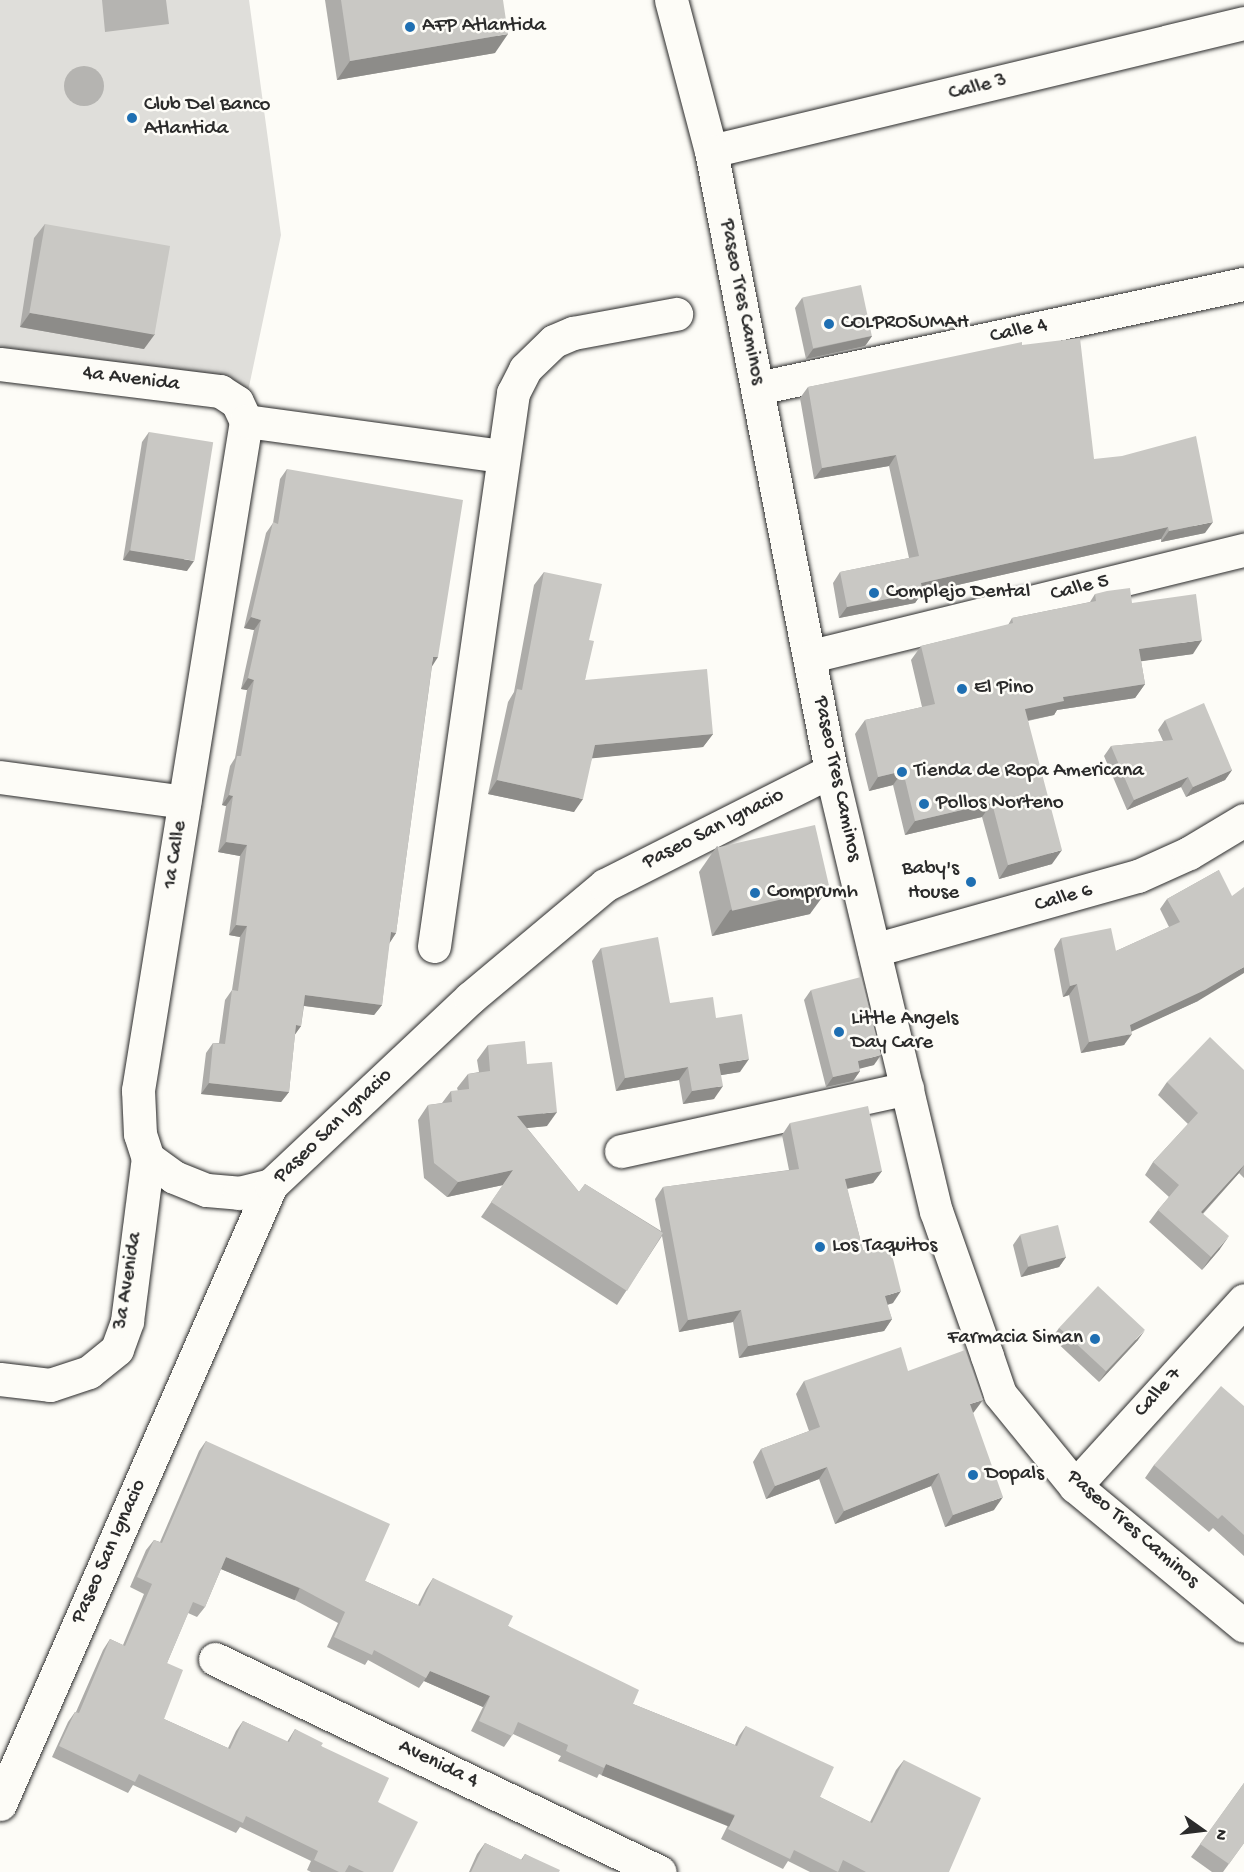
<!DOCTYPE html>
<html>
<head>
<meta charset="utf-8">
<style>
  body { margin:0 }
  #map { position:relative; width:1244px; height:1872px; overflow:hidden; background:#fdfcf7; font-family:"Gochi Hand",sans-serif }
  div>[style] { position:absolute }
  .green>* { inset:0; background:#dfdeda }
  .water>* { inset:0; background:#b5b4b1 }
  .round { border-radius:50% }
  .roads { filter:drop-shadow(0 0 2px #2b2b2b) drop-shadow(0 0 2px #2b2b2b) }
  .minor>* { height:33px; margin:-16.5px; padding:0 16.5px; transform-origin:16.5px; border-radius:16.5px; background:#fdfcf7 }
  .tertiary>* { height:33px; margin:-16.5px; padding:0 16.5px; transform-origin:16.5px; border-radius:16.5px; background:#fdfcf7 }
  .wall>* { inset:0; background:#adaca9 }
  .shaded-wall>* { inset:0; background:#8d8c89; transform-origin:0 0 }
  .building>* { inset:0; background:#c9c8c4; transform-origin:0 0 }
  .dots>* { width:16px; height:16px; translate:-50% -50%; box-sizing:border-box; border:3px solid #fdfcf7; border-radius:50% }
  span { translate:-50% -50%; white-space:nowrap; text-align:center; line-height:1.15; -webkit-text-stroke:5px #fdfcf7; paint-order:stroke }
  .poi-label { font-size:21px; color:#2b2b2b }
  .left { translate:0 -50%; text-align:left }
  .right { translate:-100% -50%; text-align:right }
  .street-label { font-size:21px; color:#2b2b2b }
  .north { position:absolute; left:1172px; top:1800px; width:60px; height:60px; -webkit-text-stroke:4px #fdfcf7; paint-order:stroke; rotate:104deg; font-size:16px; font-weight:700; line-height:24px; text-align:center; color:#2b2b2b }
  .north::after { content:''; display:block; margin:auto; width:21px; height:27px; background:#2b2b2b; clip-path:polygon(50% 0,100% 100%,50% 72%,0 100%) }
</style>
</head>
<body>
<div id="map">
  <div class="green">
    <div style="clip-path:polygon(0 0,249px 0,281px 235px,243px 415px,218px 400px,0 369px)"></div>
  </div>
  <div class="water">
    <div style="clip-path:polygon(102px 0,166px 0,169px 24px,105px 32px)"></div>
    <div class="round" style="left:64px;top:66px;width:40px;height:40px"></div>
  </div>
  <div class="roads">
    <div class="minor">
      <div style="left:711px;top:151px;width:548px;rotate:-13.5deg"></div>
      <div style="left:0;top:364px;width:222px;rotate:7deg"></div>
      <div style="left:220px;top:391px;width:20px;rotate:33deg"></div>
      <div style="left:237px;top:402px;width:21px;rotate:65deg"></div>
      <div style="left:758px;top:388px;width:497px;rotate:-12.1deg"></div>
      <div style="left:246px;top:421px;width:678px;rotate:99.17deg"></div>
      <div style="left:138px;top:1090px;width:44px;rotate:87.4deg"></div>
      <div style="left:140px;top:1134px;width:25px;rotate:72deg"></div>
      <div style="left:148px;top:1158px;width:32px;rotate:36deg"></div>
      <div style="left:174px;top:1177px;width:35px;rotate:22deg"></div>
      <div style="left:207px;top:1190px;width:32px;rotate:5deg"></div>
      <div style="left:239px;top:1193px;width:33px;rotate:-14deg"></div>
      <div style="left:246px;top:421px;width:259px;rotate:7.8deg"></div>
      <div style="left:0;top:777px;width:186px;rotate:7.7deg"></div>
      <div style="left:434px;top:946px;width:559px;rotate:-81.87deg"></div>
      <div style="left:513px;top:393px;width:27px;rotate:-63deg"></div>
      <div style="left:525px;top:369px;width:40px;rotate:-44deg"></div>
      <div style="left:554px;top:341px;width:21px;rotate:-23deg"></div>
      <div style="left:573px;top:333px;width:105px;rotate:-10.5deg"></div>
      <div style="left:874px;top:950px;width:274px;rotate:-15.7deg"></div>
      <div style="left:1138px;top:876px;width:56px;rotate:-24.3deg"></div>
      <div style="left:1189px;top:853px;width:64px;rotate:-31deg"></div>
      <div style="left:621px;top:1151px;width:293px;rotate:-12.4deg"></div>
      <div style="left:0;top:1379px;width:50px;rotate:6.8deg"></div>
      <div style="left:50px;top:1385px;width:41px;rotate:-18.4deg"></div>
      <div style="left:89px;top:1372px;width:36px;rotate:-39deg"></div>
      <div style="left:117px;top:1349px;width:30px;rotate:-70deg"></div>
      <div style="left:127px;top:1321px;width:164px;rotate:-82.7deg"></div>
      <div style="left:1075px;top:1486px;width:251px;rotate:-47.7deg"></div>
      <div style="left:215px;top:1659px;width:493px;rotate:25.6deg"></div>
      <div style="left:0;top:1804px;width:676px;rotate:-66.36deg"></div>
      <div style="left:271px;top:1185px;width:273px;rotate:-43.2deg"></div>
      <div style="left:470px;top:998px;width:176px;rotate:-39.9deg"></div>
      <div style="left:605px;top:885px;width:253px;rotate:-26.8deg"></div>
    </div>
    <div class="tertiary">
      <div style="left:671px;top:0;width:156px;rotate:75.2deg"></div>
      <div style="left:711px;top:151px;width:632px;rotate:79.05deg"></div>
      <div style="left:831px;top:771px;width:452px;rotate:76.6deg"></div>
      <div style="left:936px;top:1211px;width:154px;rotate:70.6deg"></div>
      <div style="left:987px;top:1356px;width:40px;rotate:71.1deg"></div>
      <div style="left:1000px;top:1394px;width:119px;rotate:50.8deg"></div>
      <div style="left:1075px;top:1486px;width:219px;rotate:39.6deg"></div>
      <div style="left:811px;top:656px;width:446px;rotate:-13.8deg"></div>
    </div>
  </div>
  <div class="wall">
    <div style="clip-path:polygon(325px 0,503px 0,495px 53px,337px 80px)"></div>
    <div style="clip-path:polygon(45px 224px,144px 349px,20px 327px,34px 238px)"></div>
    <div style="clip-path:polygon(802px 298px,872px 336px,865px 346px,806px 359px,795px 308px)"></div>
    <div style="clip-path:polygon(1022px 345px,1094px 459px,1205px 533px,1161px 542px,1161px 539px,922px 593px,915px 603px,839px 618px,833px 583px,840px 572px,909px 558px,889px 466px,814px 479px,800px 398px,808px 387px)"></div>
    <div style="clip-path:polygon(149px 432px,187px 571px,123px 560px,142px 442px)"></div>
    <div style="clip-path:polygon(287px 469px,432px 666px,396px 933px,389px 943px,382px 1005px,374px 1015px,304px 1006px,301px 1026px,295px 1034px,289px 1092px,281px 1102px,201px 1094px,206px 1053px,213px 1043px,219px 1043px,225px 1000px,232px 990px,240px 937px,229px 935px,240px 856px,218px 852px,226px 806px,222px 805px,230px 766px,235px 758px,247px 690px,241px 689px,254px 630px,244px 628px,266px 533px,273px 523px,280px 479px)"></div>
    <div style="clip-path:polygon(544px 572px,589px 640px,585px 680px,713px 734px,703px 747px,592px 758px,574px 812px,488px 794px,508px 702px,514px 692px,534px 585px)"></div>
    <div style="clip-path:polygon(1095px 594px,1132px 603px,1193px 654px,1141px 661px,1145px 684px,1135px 698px,1057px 710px,1054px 715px,1028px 721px,1052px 864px,999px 879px,982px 817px,905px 835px,893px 785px,869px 791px,855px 734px,865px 720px,922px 707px,911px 660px,921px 646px,1008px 625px,1012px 618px,1090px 602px)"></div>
    <div style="clip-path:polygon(1165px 720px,1232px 770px,1225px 780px,1186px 797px,1181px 787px,1127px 810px,1104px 756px,1111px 746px,1163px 741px,1158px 730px)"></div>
    <div style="clip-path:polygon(717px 846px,810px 914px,712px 936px,699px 872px)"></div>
    <div style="clip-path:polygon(1219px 870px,1198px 1001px,1131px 1031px,1124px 1045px,1081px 1053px,1069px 995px,1063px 997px,1054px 949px,1061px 938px,1116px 951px,1169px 927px,1160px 909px,1167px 899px)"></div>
    <div style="clip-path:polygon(601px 948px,670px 1003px,716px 1018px,740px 1072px,721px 1075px,714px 1099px,683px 1104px,679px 1080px,616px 1091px,592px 961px)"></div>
    <div style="clip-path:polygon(811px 990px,874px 1065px,859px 1068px,860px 1071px,853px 1081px,826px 1087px,804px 1000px)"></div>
    <div style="clip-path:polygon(488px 1045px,527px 1064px,547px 1126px,527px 1128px,579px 1192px,585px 1184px,661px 1231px,655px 1199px,663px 1187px,789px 1170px,782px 1135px,790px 1123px,882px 1171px,873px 1183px,847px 1189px,863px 1250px,893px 1303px,887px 1305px,892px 1319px,884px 1331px,739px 1358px,733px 1322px,679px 1332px,662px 1236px,617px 1305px,481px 1217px,503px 1185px,447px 1197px,424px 1178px,418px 1120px,428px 1105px,442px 1103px,451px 1091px,458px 1091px,457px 1088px,468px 1074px,479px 1072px,477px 1060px)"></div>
    <div style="clip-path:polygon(1244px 1070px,1244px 1178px,1239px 1173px,1203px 1214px,1220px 1249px,1202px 1270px,1149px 1222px,1158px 1210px,1169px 1197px,1145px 1175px,1153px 1162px,1188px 1124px,1158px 1095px,1167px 1082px)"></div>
    <div style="clip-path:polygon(1020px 1235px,1066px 1257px,1059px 1267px,1021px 1277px,1013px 1245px)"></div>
    <div style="clip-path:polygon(1059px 1328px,1138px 1340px,1099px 1382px,1052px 1338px)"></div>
    <div style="clip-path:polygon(908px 1371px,974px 1412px,973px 1413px,994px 1510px,945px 1527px,931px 1486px,835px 1524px,819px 1479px,766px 1499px,753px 1462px,761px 1449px,809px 1431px,796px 1394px,804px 1381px)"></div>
    <div style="clip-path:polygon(1244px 1406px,1244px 1556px,1213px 1528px,1209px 1532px,1145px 1478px,1154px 1465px)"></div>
    <div style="clip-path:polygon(206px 1441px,365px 1581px,418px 1605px,426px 1589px,433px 1578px,508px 1626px,633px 1704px,735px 1745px,739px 1736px,746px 1726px,820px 1797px,870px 1822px,896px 1770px,904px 1760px,949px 1872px,810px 1872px,788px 1861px,783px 1869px,721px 1839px,728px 1825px,599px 1774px,597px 1778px,558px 1761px,561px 1756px,513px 1734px,504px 1747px,471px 1731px,483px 1707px,424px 1681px,419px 1688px,368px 1660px,365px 1665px,327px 1647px,338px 1623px,293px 1599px,221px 1569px,205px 1607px,197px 1617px,188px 1613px,167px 1663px,164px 1719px,228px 1748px,236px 1731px,243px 1721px,287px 1742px,295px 1729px,321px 1746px,378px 1802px,393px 1872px,311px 1872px,307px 1870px,311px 1861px,240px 1827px,236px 1833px,133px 1785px,128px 1793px,52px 1757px,68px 1722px,75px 1712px,76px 1712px,103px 1650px,110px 1639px,123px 1645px,144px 1594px,130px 1587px,146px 1550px,154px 1540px,160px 1542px,199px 1451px)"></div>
    <div style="clip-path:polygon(1244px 1783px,1244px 1843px,1223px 1872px,1212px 1872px,1191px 1857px)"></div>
    <div style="clip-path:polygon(485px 1843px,521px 1860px,525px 1854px,559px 1872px,469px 1872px,477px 1854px)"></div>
  </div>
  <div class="shaded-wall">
    <div style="clip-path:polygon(508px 34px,495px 53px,337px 80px,350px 61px)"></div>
    <div style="clip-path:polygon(30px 313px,155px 334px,144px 349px,20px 327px)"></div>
    <div style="clip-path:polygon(872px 336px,865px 346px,806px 359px,813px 349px)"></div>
    <div style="clip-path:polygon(896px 455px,889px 466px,814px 479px,822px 468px)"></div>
    <div style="clip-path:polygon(1213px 522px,1205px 533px,1161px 542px,1169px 531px)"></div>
    <div style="clip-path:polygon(1168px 527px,1161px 539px,922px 593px,915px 603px,839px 618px,847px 607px,921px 583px)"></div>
    <div style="clip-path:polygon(130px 550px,194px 561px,187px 571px,123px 560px)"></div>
    <div style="clip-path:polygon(251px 617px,261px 620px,254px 630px,244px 628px)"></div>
    <div style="clip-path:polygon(1202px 640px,1193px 654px,1129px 663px,1139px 649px)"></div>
    <div style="clip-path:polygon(433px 657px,438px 657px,431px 668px)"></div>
    <div style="clip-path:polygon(248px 678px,254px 680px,247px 690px,241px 689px)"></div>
    <div style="clip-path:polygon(1145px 684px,1135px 698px,1057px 710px,1054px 715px,1015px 723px,1025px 709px,1063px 697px)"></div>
    <div style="clip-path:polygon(713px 734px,703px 747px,586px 759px,595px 745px)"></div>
    <div style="clip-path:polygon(1232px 770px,1225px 780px,1186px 797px,1193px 787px)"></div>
    <div style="clip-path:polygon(903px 771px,893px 785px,869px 791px,878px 777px)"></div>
    <div style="clip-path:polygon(1188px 777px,1181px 787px,1127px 810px,1134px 800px)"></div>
    <div style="clip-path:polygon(497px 780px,583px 799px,574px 812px,488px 794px)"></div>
    <div style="clip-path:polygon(229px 795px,233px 796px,226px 806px,222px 805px)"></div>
    <div style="clip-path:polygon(992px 803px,982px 817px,905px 835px,915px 821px)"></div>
    <div style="clip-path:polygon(226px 842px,247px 845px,240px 856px,218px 852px)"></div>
    <div style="clip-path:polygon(1062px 850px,1052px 864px,999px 879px,1008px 865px)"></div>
    <div style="clip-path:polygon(829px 888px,810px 914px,712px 936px,730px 910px)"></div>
    <div style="clip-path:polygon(236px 925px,247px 926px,240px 937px,229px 935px)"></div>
    <div style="clip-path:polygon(391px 932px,396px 933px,389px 944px)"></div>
    <div style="clip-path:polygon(1244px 967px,1244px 973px,1198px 1001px,1122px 1036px,1130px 1025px)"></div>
    <div style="clip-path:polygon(1077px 984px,1069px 995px,1063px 997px,1070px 986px)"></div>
    <div style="clip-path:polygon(305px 995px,382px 1005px,374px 1015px,298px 1005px)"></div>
    <div style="clip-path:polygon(296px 1025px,301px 1026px,294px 1036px)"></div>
    <div style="clip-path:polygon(1132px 1034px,1124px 1045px,1081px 1053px,1089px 1042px)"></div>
    <div style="clip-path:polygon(881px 1055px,874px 1065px,851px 1071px,858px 1061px)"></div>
    <div style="clip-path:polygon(749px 1059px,740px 1072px,710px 1077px,719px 1064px)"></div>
    <div style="clip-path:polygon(688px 1067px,679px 1080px,616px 1091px,625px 1078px)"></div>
    <div style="clip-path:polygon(860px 1071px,853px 1081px,826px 1087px,833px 1077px)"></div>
    <div style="clip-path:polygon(209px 1083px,289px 1092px,281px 1102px,201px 1094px)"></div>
    <div style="clip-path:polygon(723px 1086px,714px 1099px,683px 1104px,692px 1091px)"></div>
    <div style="clip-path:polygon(557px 1112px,547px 1126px,507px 1130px,517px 1116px)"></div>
    <div style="clip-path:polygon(1244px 1165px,1239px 1173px,1192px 1225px,1201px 1212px)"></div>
    <div style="clip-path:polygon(513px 1170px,503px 1185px,447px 1197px,458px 1182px)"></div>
    <div style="clip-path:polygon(882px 1171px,873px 1183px,836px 1191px,845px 1179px)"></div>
    <div style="clip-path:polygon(1229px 1236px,1220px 1249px,1202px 1270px,1211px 1257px)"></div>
    <div style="clip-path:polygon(1066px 1257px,1059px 1267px,1021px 1277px,1028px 1267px)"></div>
    <div style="clip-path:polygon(901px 1291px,893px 1303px,876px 1308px,885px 1296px)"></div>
    <div style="clip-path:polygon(741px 1310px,733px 1322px,679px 1332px,688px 1320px)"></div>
    <div style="clip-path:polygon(892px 1319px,884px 1331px,739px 1358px,748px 1346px)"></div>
    <div style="clip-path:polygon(1145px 1330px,1138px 1340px,1099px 1382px,1106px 1372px)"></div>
    <div style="clip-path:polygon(983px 1400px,974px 1412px,962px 1417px,970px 1404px)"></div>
    <div style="clip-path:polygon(827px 1467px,819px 1479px,766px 1499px,775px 1486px)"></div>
    <div style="clip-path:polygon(939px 1473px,931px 1486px,835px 1524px,844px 1511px)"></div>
    <div style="clip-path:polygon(1003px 1497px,994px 1510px,945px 1527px,953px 1515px)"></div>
    <div style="left:226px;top:1557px;width:80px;height:13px;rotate:23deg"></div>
    <div style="clip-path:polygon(430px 1671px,490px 1696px,483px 1707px,424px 1681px)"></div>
    <div style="left:606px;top:1764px;width:139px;height:12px;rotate:22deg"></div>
  </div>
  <div class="building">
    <div style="clip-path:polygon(341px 0,503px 0,508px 34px,350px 61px)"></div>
    <div style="left:45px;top:224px;width:127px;height:90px;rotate:10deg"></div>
    <div style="left:861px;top:285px;width:52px;height:60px;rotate:78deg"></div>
    <div style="clip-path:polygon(1080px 338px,1094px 459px,1122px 456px,1196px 436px,1213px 522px,1169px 531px,1168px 527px,921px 583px,923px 592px,847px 607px,840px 572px,919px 556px,896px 455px,822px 468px,808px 387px,1022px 342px,1022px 345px)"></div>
    <div style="left:149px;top:432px;width:65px;height:120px;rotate:9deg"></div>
    <div style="clip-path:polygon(287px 469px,463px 500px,438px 657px,433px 657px,396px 933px,391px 932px,382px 1005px,305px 995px,301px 1026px,296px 1025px,289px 1092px,209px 1083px,213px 1043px,225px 1044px,232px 990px,238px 991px,247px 926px,236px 925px,247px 845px,226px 842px,233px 796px,229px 795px,237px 756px,241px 756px,254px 680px,248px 678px,261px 620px,251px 617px,273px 522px,278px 524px)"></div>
    <div style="clip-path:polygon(544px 572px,602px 584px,589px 640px,594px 641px,585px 680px,707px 669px,713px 734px,595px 745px,583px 799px,497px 780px,517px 689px,522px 690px)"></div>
    <div style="clip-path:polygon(1130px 588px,1132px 603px,1196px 594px,1202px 640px,1139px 649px,1145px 684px,1063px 697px,1064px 701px,1025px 709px,1062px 850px,1008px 865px,992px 803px,915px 821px,903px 771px,878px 777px,865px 720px,935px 704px,921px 646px,1013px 623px,1012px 618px,1096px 601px,1095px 594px,1107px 591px)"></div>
    <div style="clip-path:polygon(1204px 703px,1232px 770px,1193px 787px,1188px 777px,1134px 800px,1111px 746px,1173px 740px,1165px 720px)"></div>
    <div style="left:815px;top:825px;width:65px;height:100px;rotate:77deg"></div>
    <div style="clip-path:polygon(1219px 870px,1232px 896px,1244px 887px,1244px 967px,1205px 990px,1130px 1025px,1132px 1034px,1089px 1042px,1077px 984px,1070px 986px,1061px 938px,1111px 928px,1116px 951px,1180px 922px,1167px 899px)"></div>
    <div style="clip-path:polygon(658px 937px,670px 1003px,713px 997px,716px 1018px,742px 1014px,749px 1059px,719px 1064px,723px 1086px,692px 1091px,688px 1067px,625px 1078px,601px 948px)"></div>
    <div style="clip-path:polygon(861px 977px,881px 1055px,858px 1061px,860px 1071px,833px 1077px,811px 990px)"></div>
    <div style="clip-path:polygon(1210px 1037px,1244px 1070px,1244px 1165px,1201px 1212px,1229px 1236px,1211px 1257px,1158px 1210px,1179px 1185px,1153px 1162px,1198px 1113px,1167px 1082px)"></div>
    <div style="clip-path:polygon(525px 1041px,527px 1064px,552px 1062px,557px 1112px,517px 1116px,579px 1192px,585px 1184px,663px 1233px,627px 1291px,491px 1202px,513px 1170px,458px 1182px,434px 1163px,428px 1105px,452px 1102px,451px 1091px,469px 1089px,468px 1074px,490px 1071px,488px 1045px)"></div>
    <div style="clip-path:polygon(868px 1106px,882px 1171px,845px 1179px,863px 1250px,889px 1243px,901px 1291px,885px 1296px,892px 1319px,748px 1346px,741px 1310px,688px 1320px,663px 1187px,799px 1169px,790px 1123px)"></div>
    <div style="left:1058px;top:1225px;width:33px;height:39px;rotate:76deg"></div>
    <div style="left:1098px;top:1286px;width:64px;height:57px;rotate:43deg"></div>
    <div style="clip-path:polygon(901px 1347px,908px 1371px,965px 1350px,983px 1400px,970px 1404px,1003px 1497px,953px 1515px,939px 1473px,844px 1511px,827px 1467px,775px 1486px,761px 1449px,820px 1427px,804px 1381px)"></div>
    <div style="clip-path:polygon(1221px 1386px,1244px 1406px,1244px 1535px,1222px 1515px,1218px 1519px,1154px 1465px)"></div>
    <div style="clip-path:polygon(206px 1441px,390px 1524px,365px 1581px,420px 1606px,433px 1578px,513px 1616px,508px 1626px,639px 1690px,633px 1704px,737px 1746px,746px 1726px,834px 1767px,820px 1797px,872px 1823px,904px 1760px,981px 1798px,949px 1872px,866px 1872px,843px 1860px,838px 1872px,794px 1850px,790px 1859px,728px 1829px,735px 1815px,606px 1764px,604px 1768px,566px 1751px,568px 1745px,518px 1722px,512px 1736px,479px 1721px,490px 1696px,430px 1671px,426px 1678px,374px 1650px,372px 1655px,334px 1637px,345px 1612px,300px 1588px,226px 1557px,205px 1607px,193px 1602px,167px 1663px,183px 1670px,164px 1719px,230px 1749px,243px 1721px,289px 1742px,295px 1729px,323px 1743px,321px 1746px,389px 1778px,378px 1802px,418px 1822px,393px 1872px,364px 1872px,349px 1865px,345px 1872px,339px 1872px,314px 1860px,318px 1851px,246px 1816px,243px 1823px,139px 1774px,135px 1782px,59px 1746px,75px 1712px,79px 1713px,110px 1639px,125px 1646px,152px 1584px,137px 1577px,154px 1540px,162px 1543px)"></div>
    <div style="clip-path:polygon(1244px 1783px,1244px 1843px,1229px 1864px,1200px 1844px)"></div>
    <div style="clip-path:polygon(485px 1843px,522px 1860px,525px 1854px,560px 1870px,559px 1872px,471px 1872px)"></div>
  </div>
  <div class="dots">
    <div style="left:410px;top:27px;background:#1f6fb2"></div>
    <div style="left:132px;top:118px;background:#1f6fb2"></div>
    <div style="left:829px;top:324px;background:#1f6fb2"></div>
    <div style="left:874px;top:593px;background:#1f6fb2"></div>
    <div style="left:962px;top:689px;background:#1f6fb2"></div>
    <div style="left:902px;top:772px;background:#1f6fb2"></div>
    <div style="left:924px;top:804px;background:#1f6fb2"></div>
    <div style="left:971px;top:882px;background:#1f6fb2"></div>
    <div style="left:755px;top:893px;background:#1f6fb2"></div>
    <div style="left:839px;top:1032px;background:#1f6fb2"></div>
    <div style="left:820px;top:1247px;background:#1f6fb2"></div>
    <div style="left:1095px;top:1339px;background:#1f6fb2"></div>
    <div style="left:973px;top:1475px;background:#1f6fb2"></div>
  </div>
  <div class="poi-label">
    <span class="left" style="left:422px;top:27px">AFP Atlantida</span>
    <span class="left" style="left:144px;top:118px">Club Del Banco<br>Atlantida</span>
    <span class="left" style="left:841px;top:324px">COLPROSUMAH</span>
    <span class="left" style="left:886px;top:593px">Complejo Dental</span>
    <span class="left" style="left:974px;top:689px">El Pino</span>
    <span class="left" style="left:914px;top:772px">Tienda de Ropa Americana</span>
    <span class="left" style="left:936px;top:804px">Pollos Norteno</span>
    <span class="right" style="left:959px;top:882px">Baby's<br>House</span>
    <span class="left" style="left:767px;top:893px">Comprumh</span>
    <span class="left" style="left:851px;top:1032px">Little Angels<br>Day Care</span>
    <span class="left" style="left:832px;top:1247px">Los Taquitos</span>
    <span class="right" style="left:1083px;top:1339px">Farmacia Siman</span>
    <span class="left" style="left:985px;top:1475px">Dopals</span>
  </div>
  <div class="street-label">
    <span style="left:978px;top:88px;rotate:-14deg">Calle 3</span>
    <span style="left:741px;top:302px;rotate:79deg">Paseo Tres Caminos</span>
    <span style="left:1019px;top:332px;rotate:-12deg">Calle 4</span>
    <span style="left:131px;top:380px;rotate:7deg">4a Avenida</span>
    <span style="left:1080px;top:589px;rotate:-14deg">Calle 5</span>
    <span style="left:836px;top:779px;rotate:78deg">Paseo Tres Caminos</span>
    <span style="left:714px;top:830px;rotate:-27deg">Paseo San Ignacio</span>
    <span style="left:176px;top:855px;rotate:-81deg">1a Calle</span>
    <span style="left:1064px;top:899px;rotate:-16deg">Calle 6</span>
    <span style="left:334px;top:1127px;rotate:-44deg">Paseo San Ignacio</span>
    <span style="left:129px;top:1281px;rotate:-81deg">3a Avenida</span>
    <span style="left:1159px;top:1393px;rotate:-48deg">Calle 7</span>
    <span style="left:1132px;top:1530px;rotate:41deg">Paseo Tres Caminos</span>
    <span style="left:110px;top:1552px;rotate:-66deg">Paseo San Ignacio</span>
    <span style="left:438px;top:1765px;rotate:26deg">Avenida 4</span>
  </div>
  <div class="north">N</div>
</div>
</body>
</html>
